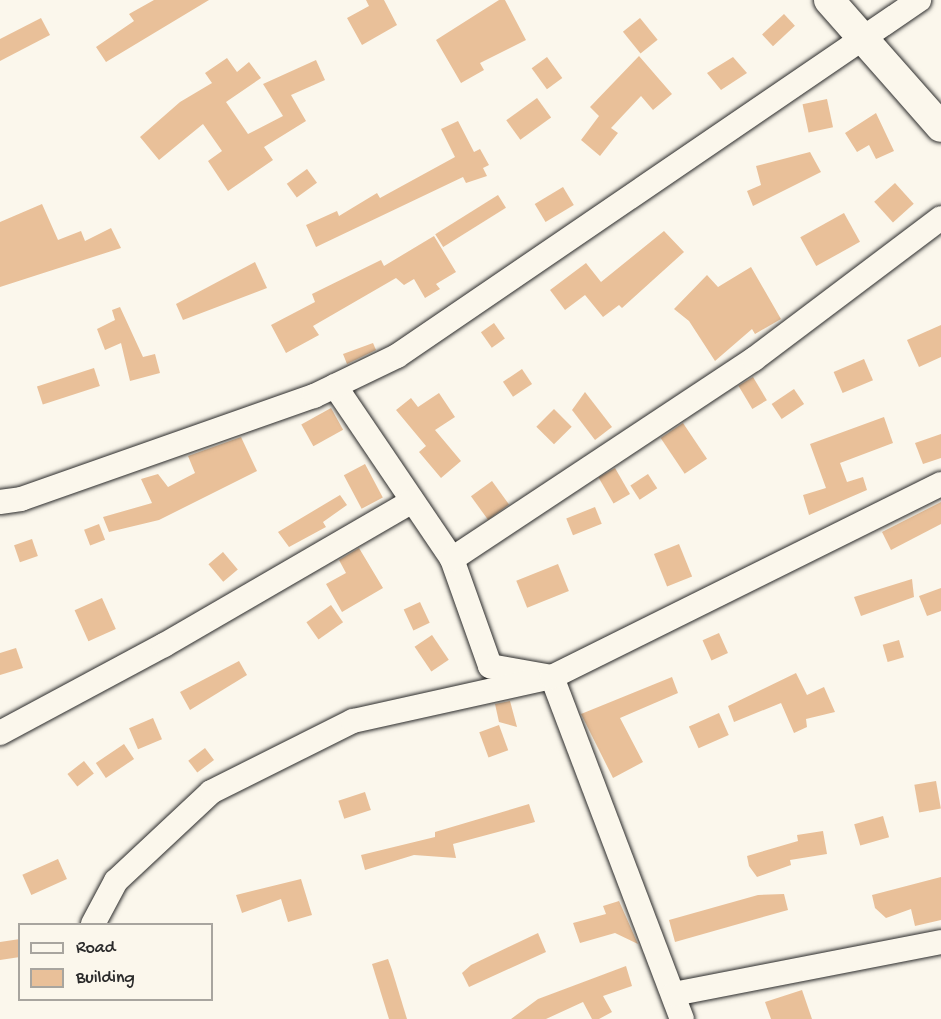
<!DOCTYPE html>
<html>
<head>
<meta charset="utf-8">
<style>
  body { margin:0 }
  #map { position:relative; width:941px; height:1019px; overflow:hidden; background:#fbf7ec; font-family:"Gochi Hand",sans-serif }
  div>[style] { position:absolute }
  .building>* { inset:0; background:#e9c099; transform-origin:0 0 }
  .roads { filter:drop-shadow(0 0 2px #2b2b2b) drop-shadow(0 0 2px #2b2b2b) }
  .minor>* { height:24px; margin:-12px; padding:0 12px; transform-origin:12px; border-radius:12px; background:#fbf7ec }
  .tertiary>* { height:30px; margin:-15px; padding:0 15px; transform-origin:15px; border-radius:15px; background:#fbf7ec }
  span { translate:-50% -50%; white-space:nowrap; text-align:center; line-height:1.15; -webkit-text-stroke:4.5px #fbf7ec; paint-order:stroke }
  .legend { position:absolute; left:18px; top:923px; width:195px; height:78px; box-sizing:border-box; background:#fbf7ec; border:2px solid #a8a59f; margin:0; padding:8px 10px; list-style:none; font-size:18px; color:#2b2b2b }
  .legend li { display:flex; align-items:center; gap:12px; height:30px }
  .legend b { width:30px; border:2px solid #a8a59f }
</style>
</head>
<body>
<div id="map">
  <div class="building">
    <div style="clip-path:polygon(154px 0,209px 0,106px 62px,96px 47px,134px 21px,129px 14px)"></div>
    <div style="clip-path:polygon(366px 0,384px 0,397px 25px,362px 45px,347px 18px,369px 6px)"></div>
    <div style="clip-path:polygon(499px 0,505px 0,526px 40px,480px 63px,484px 70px,461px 83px,436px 40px)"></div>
    <div style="left:784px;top:14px;width:16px;height:30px;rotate:47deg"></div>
    <div style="clip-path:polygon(41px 18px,50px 35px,0 61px,0 39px)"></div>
    <div style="left:640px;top:18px;width:28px;height:22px;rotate:51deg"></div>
    <div style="clip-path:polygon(639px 56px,672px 94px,653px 110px,641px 96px,611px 128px,618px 133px,600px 156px,581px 140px,599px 116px,590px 107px)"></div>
    <div style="left:547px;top:57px;width:26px;height:19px;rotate:54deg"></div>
    <div style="clip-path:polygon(733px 57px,747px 73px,721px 90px,707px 73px)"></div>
    <div style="clip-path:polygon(227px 58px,237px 72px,249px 62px,261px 78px,226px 102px,248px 134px,283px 116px,263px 84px,316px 60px,325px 80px,291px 95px,306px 121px,264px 147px,273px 160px,228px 191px,208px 161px,222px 151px,203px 124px,159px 160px,140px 137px,180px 102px,212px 83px,205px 73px)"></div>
    <div style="left:537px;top:98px;width:24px;height:38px;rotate:54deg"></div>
    <div style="left:827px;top:99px;width:29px;height:25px;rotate:78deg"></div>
    <div style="clip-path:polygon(876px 113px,894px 151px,876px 159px,869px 145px,857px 152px,845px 133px)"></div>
    <div style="clip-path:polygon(458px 121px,474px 152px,480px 149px,489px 165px,483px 168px,487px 176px,466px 183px,463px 177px,316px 247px,306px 225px,337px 211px,339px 216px,377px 193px,380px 198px,455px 157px,441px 129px)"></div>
    <div style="clip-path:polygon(810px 152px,821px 172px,753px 206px,747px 191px,761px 185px,756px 166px)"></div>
    <div style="left:307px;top:169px;width:17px;height:25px;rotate:54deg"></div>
    <div style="left:895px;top:183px;width:28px;height:28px;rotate:48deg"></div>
    <div style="left:563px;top:187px;width:21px;height:33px;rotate:59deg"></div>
    <div style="left:498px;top:195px;width:15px;height:74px;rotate:58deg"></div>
    <div style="clip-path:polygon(42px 204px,58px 240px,81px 231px,85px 241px,111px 228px,121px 248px,0 287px,0 222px)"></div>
    <div style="left:844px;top:213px;width:33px;height:50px;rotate:61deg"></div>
    <div style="clip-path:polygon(664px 231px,684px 252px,622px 308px,619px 305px,603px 317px,585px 295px,565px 310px,550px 290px,586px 263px,601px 282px)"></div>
    <div style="clip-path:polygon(434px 236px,456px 272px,436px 284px,440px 289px,425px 298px,414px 279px,404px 285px,396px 278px,313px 326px,319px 335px,286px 353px,271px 325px,315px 302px,312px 294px,381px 260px,384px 266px)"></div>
    <div style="clip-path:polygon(255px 262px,267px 288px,183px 320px,176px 304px)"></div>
    <div style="clip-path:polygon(751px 267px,781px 319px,755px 334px,752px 329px,715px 361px,689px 321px,674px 309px,707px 275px,718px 287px)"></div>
    <div style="clip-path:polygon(120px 307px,143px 357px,155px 354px,160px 373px,130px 381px,121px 343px,105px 350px,97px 329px,115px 320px,112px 310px)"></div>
    <div style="left:494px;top:323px;width:19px;height:16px;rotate:55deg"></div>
    <div style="clip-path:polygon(941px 325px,941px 357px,919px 367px,907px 340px)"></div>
    <div style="clip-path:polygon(373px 343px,376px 350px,347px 364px,343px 354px)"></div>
    <div style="left:864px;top:359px;width:23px;height:33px;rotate:67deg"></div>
    <div style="left:94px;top:368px;width:19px;height:60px;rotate:72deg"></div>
    <div style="left:522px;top:369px;width:18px;height:23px;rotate:56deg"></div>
    <div style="left:753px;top:377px;width:27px;height:17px;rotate:59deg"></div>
    <div style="left:794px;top:389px;width:18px;height:27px;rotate:56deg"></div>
    <div style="clip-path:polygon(585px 392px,612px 427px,595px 440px,572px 410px)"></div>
    <div style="clip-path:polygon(439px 393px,455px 417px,435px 430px,461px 461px,441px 478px,419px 452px,426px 446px,396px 410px,411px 398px,418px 407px)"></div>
    <div style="left:331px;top:408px;width:25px;height:34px;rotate:61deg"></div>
    <div style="left:554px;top:409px;width:25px;height:25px;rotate:45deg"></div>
    <div style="clip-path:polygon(884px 417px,893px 443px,840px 463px,847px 482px,863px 477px,867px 490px,809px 515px,803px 495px,826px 488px,810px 444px)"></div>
    <div style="left:683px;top:423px;width:43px;height:27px;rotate:56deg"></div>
    <div style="clip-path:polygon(941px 434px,941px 458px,923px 464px,915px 443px)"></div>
    <div style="clip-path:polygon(241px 437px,257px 471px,159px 520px,109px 532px,103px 517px,152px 503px,141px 479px,158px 474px,168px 487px,195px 473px,188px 456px)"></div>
    <div style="left:365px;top:464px;width:38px;height:24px;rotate:62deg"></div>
    <div style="left:615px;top:468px;width:30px;height:19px;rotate:60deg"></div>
    <div style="left:648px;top:474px;width:17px;height:21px;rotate:57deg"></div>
    <div style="left:492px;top:481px;width:29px;height:26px;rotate:54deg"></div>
    <div style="clip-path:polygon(340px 495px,347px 505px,323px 522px,326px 527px,289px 547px,278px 532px)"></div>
    <div style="clip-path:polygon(941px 502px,941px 524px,891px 550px,882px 532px)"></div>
    <div style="left:595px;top:507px;width:18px;height:31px;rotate:68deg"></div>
    <div style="left:99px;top:524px;width:17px;height:16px;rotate:69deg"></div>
    <div style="left:32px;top:539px;width:18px;height:19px;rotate:71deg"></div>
    <div style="left:679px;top:544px;width:35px;height:27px;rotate:68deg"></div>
    <div style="clip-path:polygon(359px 548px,383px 588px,342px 612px,326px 584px,346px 573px,339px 560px)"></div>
    <div style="left:223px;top:552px;width:23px;height:19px;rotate:50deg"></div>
    <div style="left:558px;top:564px;width:29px;height:45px;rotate:68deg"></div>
    <div style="clip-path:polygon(912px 579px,914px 597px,861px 616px,854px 597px)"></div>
    <div style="clip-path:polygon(941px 588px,941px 611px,927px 616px,919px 596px)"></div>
    <div style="left:102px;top:598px;width:34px;height:30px;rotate:66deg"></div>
    <div style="left:420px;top:602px;width:23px;height:18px;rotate:65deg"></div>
    <div style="left:331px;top:605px;width:21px;height:30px;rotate:55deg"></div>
    <div style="left:719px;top:633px;width:22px;height:18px;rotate:66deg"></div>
    <div style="left:432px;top:635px;width:30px;height:21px;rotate:56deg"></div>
    <div style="left:899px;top:640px;width:18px;height:17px;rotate:74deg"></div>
    <div style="clip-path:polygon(16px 648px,23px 668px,0 675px,0 653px)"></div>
    <div style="clip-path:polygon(239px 661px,247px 675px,190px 710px,180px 692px)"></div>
    <div style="clip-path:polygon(796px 673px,807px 695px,824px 687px,835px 712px,806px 719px,807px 727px,794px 733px,781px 703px,734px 722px,728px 706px)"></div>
    <div style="clip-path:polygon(672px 677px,678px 693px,620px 718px,643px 762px,613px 778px,581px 714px)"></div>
    <div style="clip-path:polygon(510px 701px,517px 727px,499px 722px,495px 704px)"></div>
    <div style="left:719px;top:713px;width:24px;height:33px;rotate:66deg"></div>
    <div style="left:153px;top:718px;width:23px;height:26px;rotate:67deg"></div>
    <div style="left:499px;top:725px;width:27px;height:21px;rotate:70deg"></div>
    <div style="left:124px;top:744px;width:18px;height:34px;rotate:56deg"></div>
    <div style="left:205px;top:748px;width:15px;height:21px;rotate:53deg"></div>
    <div style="left:84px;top:761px;width:16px;height:21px;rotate:52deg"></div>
    <div style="left:936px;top:781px;width:28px;height:22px;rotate:80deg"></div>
    <div style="left:365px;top:792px;width:19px;height:28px;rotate:72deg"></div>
    <div style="clip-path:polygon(529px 804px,535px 822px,453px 844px,456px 858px,414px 855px,365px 870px,361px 855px,435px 837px,435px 832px)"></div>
    <div style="left:883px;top:816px;width:22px;height:30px;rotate:74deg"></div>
    <div style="clip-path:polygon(823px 831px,827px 854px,790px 860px,791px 865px,757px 877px,749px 866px,747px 856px,798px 841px,797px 835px)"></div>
    <div style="left:58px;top:859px;width:22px;height:39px;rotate:66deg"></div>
    <div style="clip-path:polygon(941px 877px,941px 920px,915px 926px,911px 909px,886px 918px,875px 908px,872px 895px)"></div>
    <div style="clip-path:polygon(301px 879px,312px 915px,288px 922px,281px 899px,242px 913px,236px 895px)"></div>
    <div style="clip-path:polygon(784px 894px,788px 910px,675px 942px,669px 920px,758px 895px)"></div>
    <div style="clip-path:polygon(619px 901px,638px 944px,615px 933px,580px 943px,573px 923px,606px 914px,603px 906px)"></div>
    <div style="clip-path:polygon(538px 933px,546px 952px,469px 987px,462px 973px,471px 965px)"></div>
    <div style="clip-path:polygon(20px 939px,20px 957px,0 960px,0 942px)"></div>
    <div style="clip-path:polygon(388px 959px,392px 970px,407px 1019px,389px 1019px,372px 964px)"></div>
    <div style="clip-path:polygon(626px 966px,632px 986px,603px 996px,612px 1012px,599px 1019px,592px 1019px,583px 1002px,546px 1019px,511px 1019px,538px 999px)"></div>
    <div style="clip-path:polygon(802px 990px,812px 1019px,771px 1019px,765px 1002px)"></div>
  </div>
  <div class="roads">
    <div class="minor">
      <div style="left:335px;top:386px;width:209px;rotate:55.9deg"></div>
      <div style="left:452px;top:559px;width:114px;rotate:70.4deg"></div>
      <div style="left:490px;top:666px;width:63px;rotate:10.1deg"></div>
      <div style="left:552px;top:677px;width:366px;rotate:69.2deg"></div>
      <div style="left:0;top:502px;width:21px;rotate:-8deg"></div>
      <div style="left:21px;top:499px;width:311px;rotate:-19.4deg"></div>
      <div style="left:314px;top:396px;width:92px;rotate:-25.7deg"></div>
      <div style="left:397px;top:356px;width:632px;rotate:-34.29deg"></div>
      <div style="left:452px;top:559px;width:362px;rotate:-33.5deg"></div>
      <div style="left:754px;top:359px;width:234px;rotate:-37deg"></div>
      <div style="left:0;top:733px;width:186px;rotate:-28.2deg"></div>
      <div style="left:164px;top:645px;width:287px;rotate:-30.1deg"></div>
      <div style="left:93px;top:924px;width:49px;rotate:-61.9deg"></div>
      <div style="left:116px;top:881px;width:130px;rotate:-43.1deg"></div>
      <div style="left:211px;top:792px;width:159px;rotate:-26.6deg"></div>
      <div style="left:353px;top:721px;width:204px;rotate:-12.5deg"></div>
      <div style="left:552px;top:677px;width:434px;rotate:-26.4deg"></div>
      <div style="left:674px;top:994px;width:272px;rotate:-11deg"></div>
    </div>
    <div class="tertiary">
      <div style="left:829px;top:0;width:169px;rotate:48.6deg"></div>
    </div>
  </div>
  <ul class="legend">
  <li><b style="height:8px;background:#fbf7ec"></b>Road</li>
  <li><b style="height:16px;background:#e9c099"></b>Building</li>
  </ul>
</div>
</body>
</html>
